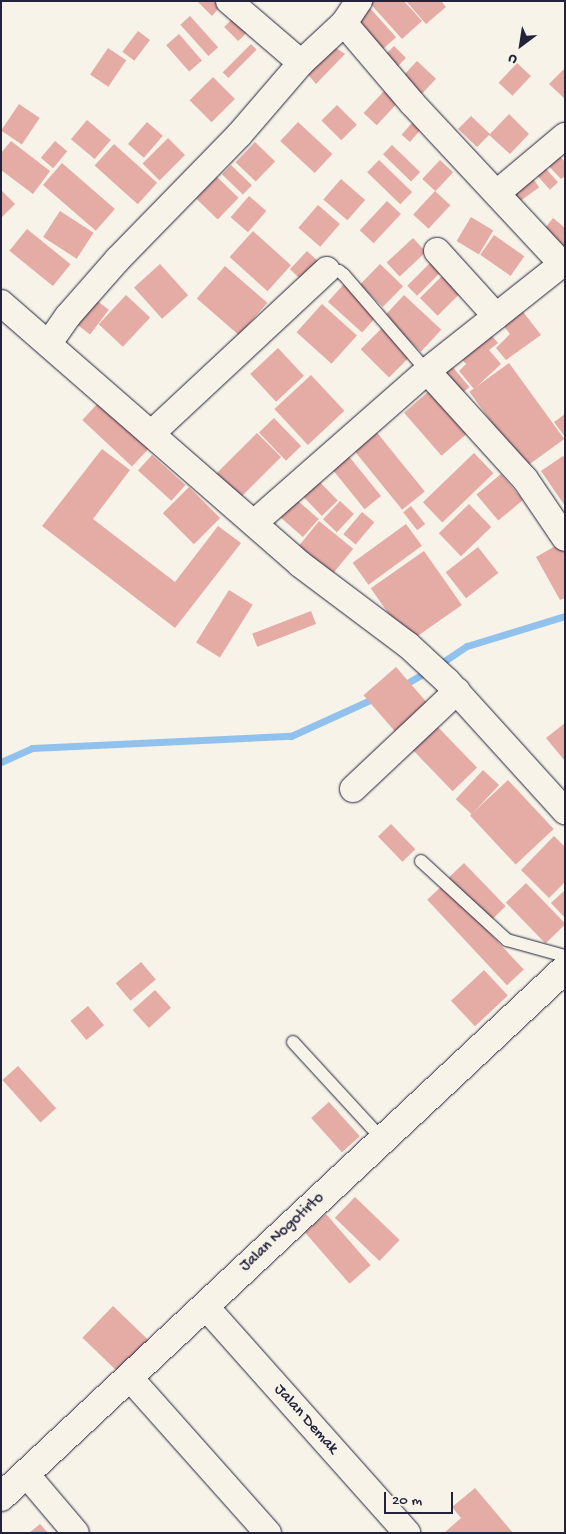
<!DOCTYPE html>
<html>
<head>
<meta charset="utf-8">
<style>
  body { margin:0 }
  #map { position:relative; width:566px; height:1534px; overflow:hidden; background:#f7f3e8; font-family:"Gochi Hand",sans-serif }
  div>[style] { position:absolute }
  .stream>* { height:7px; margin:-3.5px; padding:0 3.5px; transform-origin:3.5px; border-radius:3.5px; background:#91c2ed }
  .building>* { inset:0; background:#e5aba5; transform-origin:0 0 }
  .roads { filter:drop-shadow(0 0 1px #22223b) drop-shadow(0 0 1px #22223b) }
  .lane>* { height:12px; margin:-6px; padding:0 6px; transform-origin:6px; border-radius:6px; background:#f7f3e8 }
  .street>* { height:26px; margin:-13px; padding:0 13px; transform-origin:13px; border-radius:13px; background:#f7f3e8 }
  .secondary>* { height:28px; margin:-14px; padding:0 14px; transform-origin:14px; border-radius:14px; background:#f7f3e8 }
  span { translate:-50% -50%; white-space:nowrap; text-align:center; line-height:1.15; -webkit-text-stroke:4.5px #f7f3e8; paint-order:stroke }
  .street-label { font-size:16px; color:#22223b }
  .frame { position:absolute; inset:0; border:2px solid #22223b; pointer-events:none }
  .north { position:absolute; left:496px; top:20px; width:50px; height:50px; -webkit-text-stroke:4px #f7f3e8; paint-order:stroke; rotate:211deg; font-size:14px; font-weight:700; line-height:20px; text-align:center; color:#22223b }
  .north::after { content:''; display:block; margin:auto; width:18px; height:22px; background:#22223b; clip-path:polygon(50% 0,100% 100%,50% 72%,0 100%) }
  .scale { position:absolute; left:384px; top:1492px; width:69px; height:22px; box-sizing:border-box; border:2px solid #22223b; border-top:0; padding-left:6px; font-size:15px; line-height:18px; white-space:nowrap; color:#22223b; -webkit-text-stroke:4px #f7f3e8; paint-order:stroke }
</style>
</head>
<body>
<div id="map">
  <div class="stream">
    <div style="left:437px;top:666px;width:36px;rotate:-34deg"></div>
    <div style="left:467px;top:646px;width:102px;rotate:-17deg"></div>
    <div style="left:402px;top:686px;width:30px;rotate:-30deg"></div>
    <div style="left:1px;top:762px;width:34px;rotate:-24deg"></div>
    <div style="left:32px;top:748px;width:259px;rotate:-2.7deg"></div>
    <div style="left:291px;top:736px;width:94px;rotate:-24.4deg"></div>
  </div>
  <div class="building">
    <div style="clip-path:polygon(197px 1px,225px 1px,212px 16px)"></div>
    <div style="clip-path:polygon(368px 1px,404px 1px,422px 21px,402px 39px)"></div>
    <div style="clip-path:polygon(406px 1px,441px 1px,446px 7px,426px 24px)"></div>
    <div style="left:368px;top:6px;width:42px;height:27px;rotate:48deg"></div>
    <div style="left:190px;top:16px;width:42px;height:13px;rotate:48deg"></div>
    <div style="left:234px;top:17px;width:20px;height:14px;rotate:45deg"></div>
    <div style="left:138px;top:31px;width:15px;height:26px;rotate:37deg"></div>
    <div style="left:179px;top:34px;width:35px;height:17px;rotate:49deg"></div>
    <div style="left:251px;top:44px;width:8px;height:40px;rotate:45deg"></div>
    <div style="clip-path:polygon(330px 44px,345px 54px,316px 84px,304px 70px)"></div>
    <div style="left:394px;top:46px;width:17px;height:16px;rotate:45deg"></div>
    <div style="left:108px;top:48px;width:22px;height:32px;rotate:34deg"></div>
    <div style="left:417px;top:61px;width:26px;height:23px;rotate:43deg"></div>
    <div style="left:517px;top:63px;width:19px;height:27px;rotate:43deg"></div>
    <div style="clip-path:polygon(565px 68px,565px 99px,549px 84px)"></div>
    <div style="left:213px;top:77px;width:31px;height:33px;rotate:45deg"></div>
    <div style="left:384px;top:91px;width:18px;height:30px;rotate:43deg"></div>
    <div style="left:19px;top:104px;width:25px;height:32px;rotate:34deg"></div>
    <div style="left:337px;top:105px;width:28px;height:22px;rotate:45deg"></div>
    <div style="clip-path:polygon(509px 114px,529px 134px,510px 154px,489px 135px,477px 147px,458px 129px,471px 116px,490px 134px)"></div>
    <div style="left:418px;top:116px;width:11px;height:25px;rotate:41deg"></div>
    <div style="left:87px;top:120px;width:31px;height:25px;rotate:40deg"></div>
    <div style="left:147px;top:122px;width:21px;height:29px;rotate:41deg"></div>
    <div style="left:298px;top:122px;width:47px;height:26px;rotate:43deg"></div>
    <div style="left:168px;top:138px;width:24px;height:36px;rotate:45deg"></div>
    <div style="clip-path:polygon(11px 141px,50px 171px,33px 194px,1px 170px,1px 153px)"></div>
    <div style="left:55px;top:141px;width:16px;height:22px;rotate:40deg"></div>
    <div style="left:255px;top:142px;width:28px;height:28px;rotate:44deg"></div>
    <div style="left:114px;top:144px;width:58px;height:29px;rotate:42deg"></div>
    <div style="left:392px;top:145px;width:39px;height:13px;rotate:44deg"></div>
    <div style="clip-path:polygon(554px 150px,565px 162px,565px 176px,561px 179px,543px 160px)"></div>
    <div style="left:379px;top:160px;width:46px;height:17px;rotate:44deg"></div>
    <div style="left:440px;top:160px;width:18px;height:26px;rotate:43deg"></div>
    <div style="left:538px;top:160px;width:30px;height:11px;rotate:48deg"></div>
    <div style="left:62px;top:163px;width:70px;height:29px;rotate:41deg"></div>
    <div style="left:231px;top:165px;width:29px;height:13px;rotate:44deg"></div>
    <div style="left:528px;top:172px;width:19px;height:31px;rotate:54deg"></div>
    <div style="left:217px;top:177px;width:30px;height:30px;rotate:44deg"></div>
    <div style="left:341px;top:179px;width:32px;height:27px;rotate:41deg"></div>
    <div style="clip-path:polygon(1px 190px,15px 204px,1px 218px)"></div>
    <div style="left:435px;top:191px;width:21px;height:32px;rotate:43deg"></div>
    <div style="left:249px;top:196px;width:23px;height:28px;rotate:41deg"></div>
    <div style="left:387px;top:201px;width:19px;height:40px;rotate:43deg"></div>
    <div style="left:318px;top:205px;width:29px;height:30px;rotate:41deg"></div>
    <div style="left:60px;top:211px;width:40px;height:31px;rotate:33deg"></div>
    <div style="left:471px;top:217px;width:26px;height:28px;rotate:31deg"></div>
    <div style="clip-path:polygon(553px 218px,565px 228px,565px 258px,541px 233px)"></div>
    <div style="left:27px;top:229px;width:56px;height:28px;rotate:39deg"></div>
    <div style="left:253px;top:231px;width:51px;height:35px;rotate:42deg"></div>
    <div style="left:494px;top:235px;width:37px;height:24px;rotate:35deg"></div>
    <div style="left:413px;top:238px;width:19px;height:36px;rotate:47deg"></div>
    <div style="left:307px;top:251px;width:23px;height:25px;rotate:43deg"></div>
    <div style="left:432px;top:261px;width:14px;height:35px;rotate:45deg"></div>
    <div style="left:160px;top:264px;width:42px;height:35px;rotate:48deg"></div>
    <div style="left:380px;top:264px;width:32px;height:29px;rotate:44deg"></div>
    <div style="left:225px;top:266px;width:56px;height:43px;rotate:41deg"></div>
    <div style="left:444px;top:274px;width:25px;height:34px;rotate:45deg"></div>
    <div style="left:344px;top:284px;width:46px;height:24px;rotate:42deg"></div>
    <div style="left:126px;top:295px;width:33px;height:40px;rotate:43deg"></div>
    <div style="left:404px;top:295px;width:51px;height:30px;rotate:43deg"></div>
    <div style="left:92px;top:297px;width:21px;height:31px;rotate:37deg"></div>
    <div style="left:322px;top:304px;width:47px;height:38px;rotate:42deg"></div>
    <div style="clip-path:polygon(517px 304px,541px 335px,506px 360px,496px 348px,510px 334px,497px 318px)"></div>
    <div style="left:384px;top:326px;width:40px;height:33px;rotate:45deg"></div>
    <div style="clip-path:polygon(484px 327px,498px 343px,489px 350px,501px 364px,474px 389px,459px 371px,466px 364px,455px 352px)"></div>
    <div style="left:278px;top:348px;width:38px;height:38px;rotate:47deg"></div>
    <div style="left:445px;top:358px;width:38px;height:17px;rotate:50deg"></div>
    <div style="left:509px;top:363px;width:94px;height:49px;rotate:54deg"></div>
    <div style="left:311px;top:375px;width:49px;height:50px;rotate:47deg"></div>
    <div style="left:429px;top:391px;width:57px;height:33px;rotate:49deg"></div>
    <div style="left:100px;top:401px;width:68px;height:26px;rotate:43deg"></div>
    <div style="clip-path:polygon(565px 414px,565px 437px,554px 422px)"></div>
    <div style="left:274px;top:418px;width:39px;height:21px;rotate:46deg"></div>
    <div style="left:370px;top:424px;width:87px;height:29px;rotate:51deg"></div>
    <div style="left:257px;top:433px;width:34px;height:68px;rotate:45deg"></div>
    <div style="clip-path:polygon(102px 449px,130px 470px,93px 519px,175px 582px,218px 526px,241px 543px,175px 628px,42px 526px)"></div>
    <div style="left:474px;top:453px;width:28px;height:71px;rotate:46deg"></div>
    <div style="left:347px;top:454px;width:54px;height:21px;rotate:51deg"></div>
    <div style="left:152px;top:455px;width:45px;height:21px;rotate:42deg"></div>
    <div style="clip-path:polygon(563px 456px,565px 458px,565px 506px,541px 471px)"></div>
    <div style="left:312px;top:474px;width:37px;height:22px;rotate:46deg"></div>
    <div style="left:501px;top:474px;width:34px;height:32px;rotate:50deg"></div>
    <div style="left:189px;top:487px;width:44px;height:37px;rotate:45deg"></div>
    <div style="left:290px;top:494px;width:38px;height:24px;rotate:41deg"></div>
    <div style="left:340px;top:501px;width:19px;height:25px;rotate:43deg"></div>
    <div style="left:469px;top:504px;width:32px;height:42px;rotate:46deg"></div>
    <div style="left:411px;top:506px;width:23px;height:10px;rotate:52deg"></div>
    <div style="left:362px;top:512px;width:16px;height:29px;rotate:40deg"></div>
    <div style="left:319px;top:521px;width:44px;height:33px;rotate:39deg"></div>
    <div style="left:406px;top:524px;width:27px;height:66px;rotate:54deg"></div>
    <div style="clip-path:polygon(559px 544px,565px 554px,565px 598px,560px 600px,536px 557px)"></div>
    <div style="left:478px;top:547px;width:33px;height:41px;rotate:52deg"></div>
    <div style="left:424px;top:551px;width:66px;height:65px;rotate:55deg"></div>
    <div style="left:229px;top:590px;width:28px;height:62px;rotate:32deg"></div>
    <div style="left:311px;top:611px;width:14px;height:63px;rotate:69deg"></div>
    <div style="left:396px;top:667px;width:49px;height:43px;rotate:49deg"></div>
    <div style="left:434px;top:723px;width:62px;height:34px;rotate:46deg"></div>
    <div style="clip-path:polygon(565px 723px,565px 761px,546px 738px)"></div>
    <div style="left:483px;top:770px;width:22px;height:40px;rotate:43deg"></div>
    <div style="left:508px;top:780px;width:67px;height:52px;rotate:47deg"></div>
    <div style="left:391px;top:824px;width:35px;height:18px;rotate:46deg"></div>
    <div style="clip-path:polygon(554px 836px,565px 847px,565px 882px,549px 898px,521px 870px)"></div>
    <div style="left:464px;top:863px;width:60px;height:21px;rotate:46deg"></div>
    <div style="left:526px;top:883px;width:57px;height:28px;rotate:46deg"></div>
    <div style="left:444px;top:884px;width:117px;height:23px;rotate:47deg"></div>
    <div style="clip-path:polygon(565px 890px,565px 918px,551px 903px)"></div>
    <div style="left:141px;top:962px;width:23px;height:33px;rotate:50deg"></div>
    <div style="left:484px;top:970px;width:35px;height:45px;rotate:47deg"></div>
    <div style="left:155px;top:990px;width:24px;height:30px;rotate:48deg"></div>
    <div style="left:88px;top:1006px;width:25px;height:23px;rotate:50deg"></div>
    <div style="left:18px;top:1066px;width:57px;height:21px;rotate:48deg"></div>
    <div style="left:329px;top:1102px;width:46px;height:24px;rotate:48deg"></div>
    <div style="left:355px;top:1197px;width:62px;height:29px;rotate:44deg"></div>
    <div style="left:326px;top:1214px;width:68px;height:28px;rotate:49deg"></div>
    <div style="left:113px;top:1306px;width:57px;height:44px;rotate:44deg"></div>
    <div style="clip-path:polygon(475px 1488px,513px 1533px,444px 1533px,461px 1518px,452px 1507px)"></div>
    <div style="clip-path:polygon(40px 1524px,48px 1533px,29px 1533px)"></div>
  </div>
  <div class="roads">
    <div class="lane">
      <div style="left:327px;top:270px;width:12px;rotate:5deg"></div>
      <div style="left:339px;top:271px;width:6px;rotate:39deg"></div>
      <div style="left:344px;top:275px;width:127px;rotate:49.2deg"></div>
      <div style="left:421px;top:861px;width:117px;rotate:42.6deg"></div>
      <div style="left:507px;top:940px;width:60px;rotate:15.4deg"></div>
      <div style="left:293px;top:1042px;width:133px;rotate:47.4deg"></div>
    </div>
    <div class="street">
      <div style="left:229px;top:1px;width:95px;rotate:40.7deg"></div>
      <div style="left:344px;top:23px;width:105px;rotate:49.6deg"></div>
      <div style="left:412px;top:103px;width:220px;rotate:47deg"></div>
      <div style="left:497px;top:193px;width:89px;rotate:-40deg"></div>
      <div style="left:437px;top:251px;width:88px;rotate:47.8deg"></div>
      <div style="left:1px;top:303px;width:397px;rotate:41.1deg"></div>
      <div style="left:300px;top:564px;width:135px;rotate:36.9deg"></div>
      <div style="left:408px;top:645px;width:53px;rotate:42.7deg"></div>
      <div style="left:447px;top:681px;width:176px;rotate:47.8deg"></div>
      <div style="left:49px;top:343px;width:33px;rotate:-55deg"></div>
      <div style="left:68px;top:316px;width:76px;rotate:-48.7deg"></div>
      <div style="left:118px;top:259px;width:173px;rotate:-45.7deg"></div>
      <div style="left:239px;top:135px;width:95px;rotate:-49.3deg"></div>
      <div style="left:301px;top:63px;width:59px;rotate:-42.9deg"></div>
      <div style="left:344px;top:23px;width:27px;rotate:-56deg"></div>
      <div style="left:427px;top:371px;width:146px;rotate:47.8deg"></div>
      <div style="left:525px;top:479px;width:71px;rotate:55.9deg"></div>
      <div style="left:152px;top:433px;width:239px;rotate:-43deg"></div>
      <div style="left:254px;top:523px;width:230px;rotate:-41.3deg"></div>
      <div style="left:427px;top:371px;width:172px;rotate:-38.4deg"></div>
      <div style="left:562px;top:264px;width:3px;rotate:18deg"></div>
      <div style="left:353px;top:789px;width:143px;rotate:-43.3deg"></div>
      <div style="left:205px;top:1306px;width:304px;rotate:48.3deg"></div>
      <div style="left:129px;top:1377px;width:209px;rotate:48.3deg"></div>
      <div style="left:26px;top:1474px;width:77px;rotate:49.7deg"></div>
    </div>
    <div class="secondary">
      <div style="left:1px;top:1497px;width:773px;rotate:-43.11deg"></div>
    </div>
  </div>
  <div class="street-label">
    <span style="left:283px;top:1233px;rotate:-43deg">Jalan Nogotirto</span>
    <span style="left:305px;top:1420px;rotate:48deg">Jalan Demak</span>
  </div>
  <div class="frame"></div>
  <div class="north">U</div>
  <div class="scale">20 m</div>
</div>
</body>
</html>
